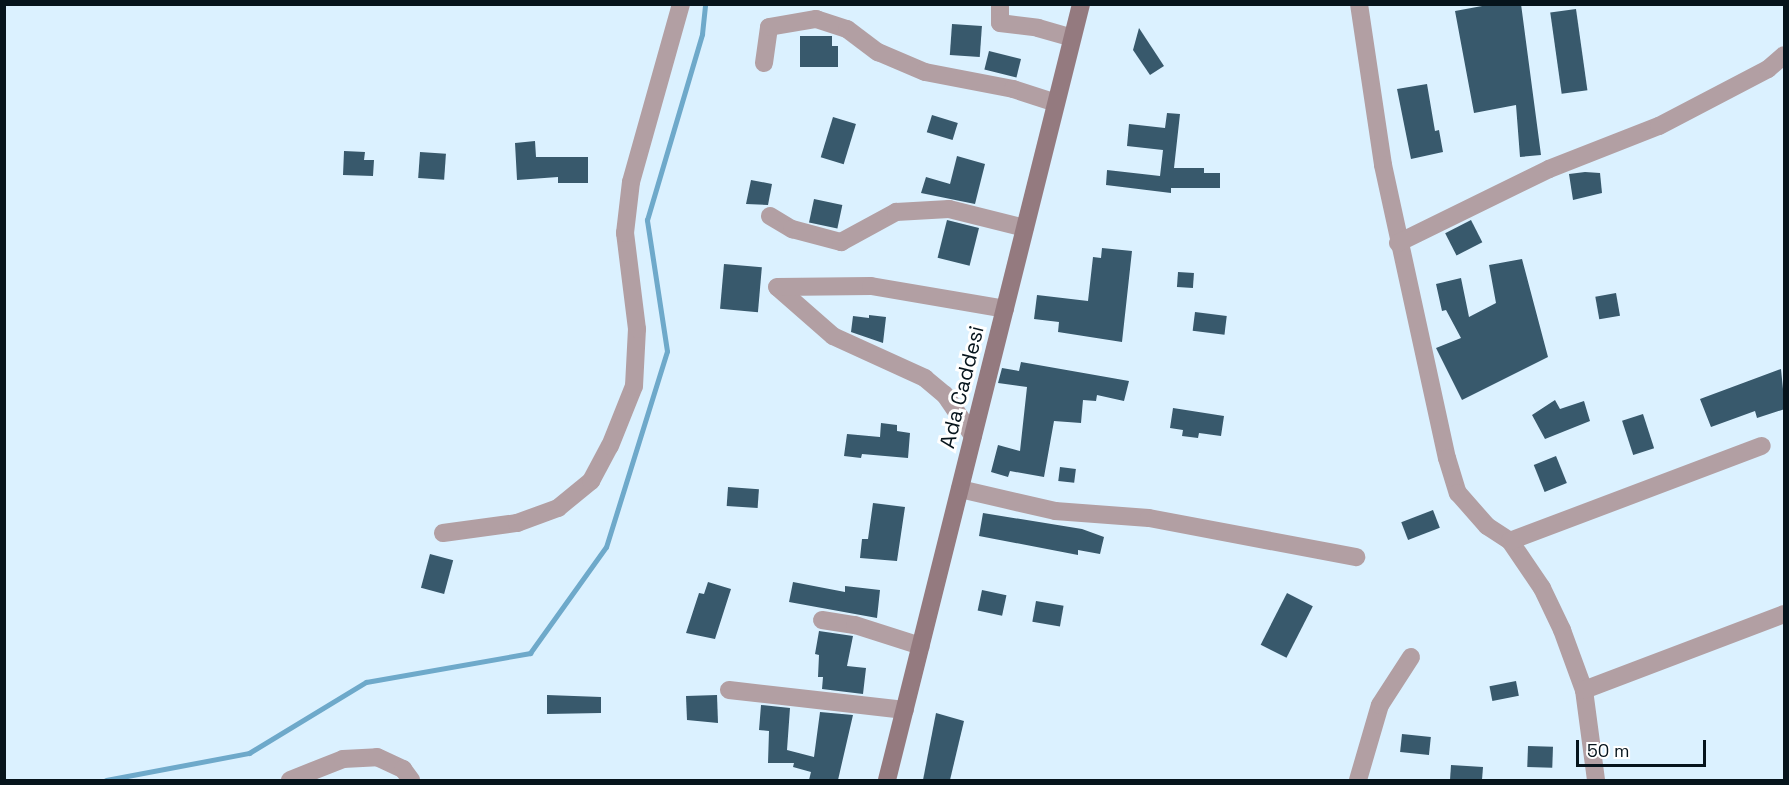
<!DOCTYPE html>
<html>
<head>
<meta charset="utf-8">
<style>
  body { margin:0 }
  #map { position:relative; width:1789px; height:785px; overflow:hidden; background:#dbf1ff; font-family:"Space Grotesk",sans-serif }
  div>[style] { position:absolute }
  .stream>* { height:5px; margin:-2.5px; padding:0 2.5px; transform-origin:2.5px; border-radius:2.5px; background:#6ea9ca }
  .building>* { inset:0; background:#38596c; transform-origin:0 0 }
  .street>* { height:18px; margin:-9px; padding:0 9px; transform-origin:9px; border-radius:9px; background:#b29fa3 }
  .secondary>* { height:18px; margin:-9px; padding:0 9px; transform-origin:9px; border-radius:9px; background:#947a7f }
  span { translate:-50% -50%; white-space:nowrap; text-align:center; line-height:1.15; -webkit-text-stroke:6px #fff; paint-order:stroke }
  .street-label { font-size:21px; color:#06141c }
  .frame { position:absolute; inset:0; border:6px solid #06141c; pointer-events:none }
  .scale { position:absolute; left:1576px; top:740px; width:130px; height:27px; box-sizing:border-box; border:3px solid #06141c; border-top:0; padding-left:8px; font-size:18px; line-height:21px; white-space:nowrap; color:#06141c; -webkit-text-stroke:4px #fff; paint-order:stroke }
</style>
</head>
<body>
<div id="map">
  <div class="stream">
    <div style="left:106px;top:780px;width:146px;rotate:-10.7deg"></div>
    <div style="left:249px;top:753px;width:137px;rotate:-31.3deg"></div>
    <div style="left:366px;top:682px;width:167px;rotate:-10deg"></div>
    <div style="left:530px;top:653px;width:130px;rotate:-54.4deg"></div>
    <div style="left:606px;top:547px;width:205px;rotate:-72.7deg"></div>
    <div style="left:667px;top:351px;width:133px;rotate:-98.7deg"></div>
    <div style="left:647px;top:220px;width:194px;rotate:-73.5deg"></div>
    <div style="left:702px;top:34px;width:30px;rotate:-84deg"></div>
  </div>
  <div class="building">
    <div style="clip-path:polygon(1493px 4px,1521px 4px,1541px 155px,1520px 157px,1516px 105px,1474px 113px,1455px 11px)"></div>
    <div style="left:1576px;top:9px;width:82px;height:26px;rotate:82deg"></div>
    <div style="left:952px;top:24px;width:30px;height:31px;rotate:4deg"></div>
    <div style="clip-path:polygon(1139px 28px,1164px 66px,1150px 75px,1133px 50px)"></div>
    <div style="clip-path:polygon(800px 36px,832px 36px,832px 46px,838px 46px,838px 67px,800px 67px)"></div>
    <div style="left:989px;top:51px;width:33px;height:19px;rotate:14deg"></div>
    <div style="clip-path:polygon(1427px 84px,1435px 131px,1439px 130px,1443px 152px,1411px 159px,1397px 89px)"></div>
    <div style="clip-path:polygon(1167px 113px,1180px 114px,1174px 168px,1204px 168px,1204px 173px,1220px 173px,1220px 188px,1171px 188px,1171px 193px,1106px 185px,1107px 170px,1160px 176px,1163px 150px,1127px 146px,1129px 124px,1165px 128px)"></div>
    <div style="left:932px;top:115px;width:27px;height:18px;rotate:17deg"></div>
    <div style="left:833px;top:117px;width:24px;height:42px;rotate:17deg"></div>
    <div style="clip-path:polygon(535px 141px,536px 157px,588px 157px,588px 183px,558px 183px,558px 177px,517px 180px,515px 143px)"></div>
    <div style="clip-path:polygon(344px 151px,365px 152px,364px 160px,374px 160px,373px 176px,343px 175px)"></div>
    <div style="left:420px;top:152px;width:26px;height:26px;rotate:4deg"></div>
    <div style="clip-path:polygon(957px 156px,985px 164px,975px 204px,921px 193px,926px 177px,950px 184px)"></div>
    <div style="clip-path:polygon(1585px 172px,1600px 173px,1602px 193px,1573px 200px,1569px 174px)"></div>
    <div style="clip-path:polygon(751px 180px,772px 184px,768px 205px,746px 204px)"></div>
    <div style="left:814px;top:199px;width:29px;height:24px;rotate:12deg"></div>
    <div style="left:947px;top:220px;width:33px;height:39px;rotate:14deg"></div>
    <div style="left:1471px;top:220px;width:25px;height:29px;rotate:63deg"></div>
    <div style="clip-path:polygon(1102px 248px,1132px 251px,1122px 342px,1058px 332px,1059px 322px,1034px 319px,1037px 295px,1088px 301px,1093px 257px,1101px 258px)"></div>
    <div style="clip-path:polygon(1522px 259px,1548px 357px,1462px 400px,1436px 348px,1461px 338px,1446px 310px,1442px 311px,1436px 284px,1461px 278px,1469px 317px,1496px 303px,1489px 265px)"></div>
    <div style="left:724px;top:264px;width:38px;height:45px;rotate:5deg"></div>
    <div style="left:1178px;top:272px;width:16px;height:15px;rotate:4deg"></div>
    <div style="left:1616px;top:293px;width:23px;height:21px;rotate:80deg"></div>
    <div style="left:1195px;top:312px;width:32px;height:19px;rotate:7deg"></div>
    <div style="clip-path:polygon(869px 315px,886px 317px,883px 343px,851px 332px,853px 316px,869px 318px)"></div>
    <div style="clip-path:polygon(1021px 362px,1129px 381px,1124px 401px,1097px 395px,1096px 401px,1083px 400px,1081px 423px,1054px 421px,1044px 477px,1010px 471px,1008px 477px,991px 472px,998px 445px,1020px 451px,1027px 387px,998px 383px,1002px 368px,1019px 371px)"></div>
    <div style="clip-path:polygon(1781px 369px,1785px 409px,1757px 418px,1755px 411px,1711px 427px,1700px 399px)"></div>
    <div style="clip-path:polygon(1555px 400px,1560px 409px,1584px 401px,1590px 421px,1545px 439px,1532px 415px)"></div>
    <div style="clip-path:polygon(1173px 408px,1224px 416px,1221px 436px,1199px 433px,1198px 438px,1182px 436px,1183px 430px,1170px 428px)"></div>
    <div style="left:1643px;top:414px;width:36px;height:22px;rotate:72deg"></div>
    <div style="clip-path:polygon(881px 423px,897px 425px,897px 431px,910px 433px,908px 458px,862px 454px,861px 458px,844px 456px,847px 434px,880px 437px)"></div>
    <div style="left:1556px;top:456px;width:29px;height:24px;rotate:68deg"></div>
    <div style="left:1060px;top:467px;width:16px;height:14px;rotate:7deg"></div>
    <div style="left:728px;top:487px;width:31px;height:19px;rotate:4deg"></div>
    <div style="clip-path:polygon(873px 503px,905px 507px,897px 561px,860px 558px,862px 539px,868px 539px)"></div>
    <div style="left:1433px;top:510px;width:19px;height:34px;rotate:69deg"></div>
    <div style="clip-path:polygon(983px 513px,1082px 529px,1104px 537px,1100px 554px,1078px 550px,1078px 555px,979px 536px)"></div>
    <div style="left:430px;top:554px;width:24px;height:35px;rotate:15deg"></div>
    <div style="clip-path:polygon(708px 582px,731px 589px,715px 639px,686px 633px,699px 593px,704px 594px)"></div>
    <div style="clip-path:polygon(793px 582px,845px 592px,845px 586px,880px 590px,877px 618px,789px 602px)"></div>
    <div style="left:982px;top:590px;width:25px;height:21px;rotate:12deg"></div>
    <div style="left:1287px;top:593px;width:29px;height:58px;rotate:27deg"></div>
    <div style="left:1036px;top:601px;width:28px;height:21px;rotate:10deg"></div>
    <div style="clip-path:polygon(819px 631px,853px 636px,847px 666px,866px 668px,863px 694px,822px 689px,823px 677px,818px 677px,819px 655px,815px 654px)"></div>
    <div style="left:1516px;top:681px;width:15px;height:27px;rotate:79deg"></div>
    <div style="clip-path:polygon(547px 695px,601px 697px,601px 713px,547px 714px)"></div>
    <div style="clip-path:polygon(717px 695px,718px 723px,687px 720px,686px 696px)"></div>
    <div style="clip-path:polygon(761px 705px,790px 708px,787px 750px,814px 757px,820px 712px,853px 715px,838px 780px,809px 780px,811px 772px,793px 767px,794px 763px,768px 763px,769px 731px,759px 730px)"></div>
    <div style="clip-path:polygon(936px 713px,964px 721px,950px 780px,923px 780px)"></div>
    <div style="left:1402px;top:734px;width:29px;height:18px;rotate:6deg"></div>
    <div style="left:1528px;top:746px;width:25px;height:21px;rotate:2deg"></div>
    <div style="clip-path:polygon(1451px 765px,1483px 767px,1482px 780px,1450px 780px)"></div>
  </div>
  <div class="street">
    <div style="left:1000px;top:4px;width:19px;rotate:90deg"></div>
    <div style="left:1000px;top:23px;width:38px;rotate:7deg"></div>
    <div style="left:1038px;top:28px;width:35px;rotate:16deg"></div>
    <div style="left:1359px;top:4px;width:163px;rotate:81.5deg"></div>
    <div style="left:1383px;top:165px;width:300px;rotate:77.7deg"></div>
    <div style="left:1447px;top:458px;width:37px;rotate:73deg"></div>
    <div style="left:1458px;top:493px;width:44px;rotate:48.7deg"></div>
    <div style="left:1487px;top:526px;width:27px;rotate:33deg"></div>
    <div style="left:1510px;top:541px;width:57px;rotate:55.8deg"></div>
    <div style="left:1542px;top:588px;width:47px;rotate:64.5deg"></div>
    <div style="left:1562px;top:630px;width:64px;rotate:69.9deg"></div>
    <div style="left:1584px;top:690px;width:91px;rotate:82.4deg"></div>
    <div style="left:764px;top:63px;width:36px;rotate:-82deg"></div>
    <div style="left:769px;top:27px;width:48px;rotate:-9.7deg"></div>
    <div style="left:816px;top:19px;width:33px;rotate:18deg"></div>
    <div style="left:847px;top:29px;width:39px;rotate:37deg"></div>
    <div style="left:878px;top:52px;width:51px;rotate:23.1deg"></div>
    <div style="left:925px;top:72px;width:90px;rotate:10.9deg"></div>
    <div style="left:1013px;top:89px;width:45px;rotate:18deg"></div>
    <div style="left:770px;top:216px;width:26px;rotate:31deg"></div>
    <div style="left:792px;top:229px;width:51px;rotate:14.9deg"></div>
    <div style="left:841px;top:242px;width:63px;rotate:-28.6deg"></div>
    <div style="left:896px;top:212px;width:53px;rotate:-3.2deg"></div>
    <div style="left:949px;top:209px;width:78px;rotate:14deg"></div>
    <div style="left:1398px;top:243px;width:168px;rotate:-26.1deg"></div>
    <div style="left:1549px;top:169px;width:118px;rotate:-21.4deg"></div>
    <div style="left:1659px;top:126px;width:123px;rotate:-27.6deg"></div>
    <div style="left:1768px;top:69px;width:21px;rotate:-41deg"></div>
    <div style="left:973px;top:436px;width:50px;rotate:-124.3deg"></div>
    <div style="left:945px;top:395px;width:26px;rotate:-140deg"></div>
    <div style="left:925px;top:378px;width:101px;rotate:-155.5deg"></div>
    <div style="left:833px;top:336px;width:74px;rotate:-138.8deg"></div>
    <div style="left:777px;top:287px;width:94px;rotate:-0.6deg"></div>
    <div style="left:871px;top:286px;width:136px;rotate:9.7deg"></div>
    <div style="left:960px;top:489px;width:98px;rotate:13deg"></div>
    <div style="left:1055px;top:511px;width:94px;rotate:4.3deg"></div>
    <div style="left:1149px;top:518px;width:211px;rotate:10.7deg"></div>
    <div style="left:443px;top:533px;width:75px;rotate:-7.7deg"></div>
    <div style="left:517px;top:523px;width:44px;rotate:-20.1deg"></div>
    <div style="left:558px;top:508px;width:43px;rotate:-39.3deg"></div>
    <div style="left:591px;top:481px;width:40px;rotate:-62deg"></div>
    <div style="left:610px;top:446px;width:65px;rotate:-68.2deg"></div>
    <div style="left:634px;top:386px;width:57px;rotate:-87deg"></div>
    <div style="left:637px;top:329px;width:97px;rotate:-97.1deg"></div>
    <div style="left:625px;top:233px;width:51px;rotate:-83.3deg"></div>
    <div style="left:631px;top:182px;width:185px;rotate:-74.3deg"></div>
    <div style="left:1510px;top:541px;width:269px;rotate:-20.7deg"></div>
    <div style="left:822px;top:620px;width:33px;rotate:9deg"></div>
    <div style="left:855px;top:625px;width:69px;rotate:17.7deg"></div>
    <div style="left:729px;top:690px;width:177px;rotate:6.5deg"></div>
    <div style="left:1584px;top:690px;width:214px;rotate:-20.8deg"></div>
    <div style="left:290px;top:780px;width:57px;rotate:-21.6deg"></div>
    <div style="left:343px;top:759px;width:34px;rotate:-3deg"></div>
    <div style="left:377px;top:757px;width:29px;rotate:25deg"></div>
    <div style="left:403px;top:769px;width:14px;rotate:54deg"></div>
    <div style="left:1358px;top:780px;width:78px;rotate:-73.7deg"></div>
    <div style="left:1380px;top:705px;width:57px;rotate:-57.1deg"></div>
  </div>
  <div class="secondary">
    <div style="left:887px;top:780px;width:800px;rotate:-75.96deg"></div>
  </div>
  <div class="street-label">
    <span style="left:962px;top:387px;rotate:-76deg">Ada Caddesi</span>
  </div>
  <div class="frame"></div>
  <div class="scale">50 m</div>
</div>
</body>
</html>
